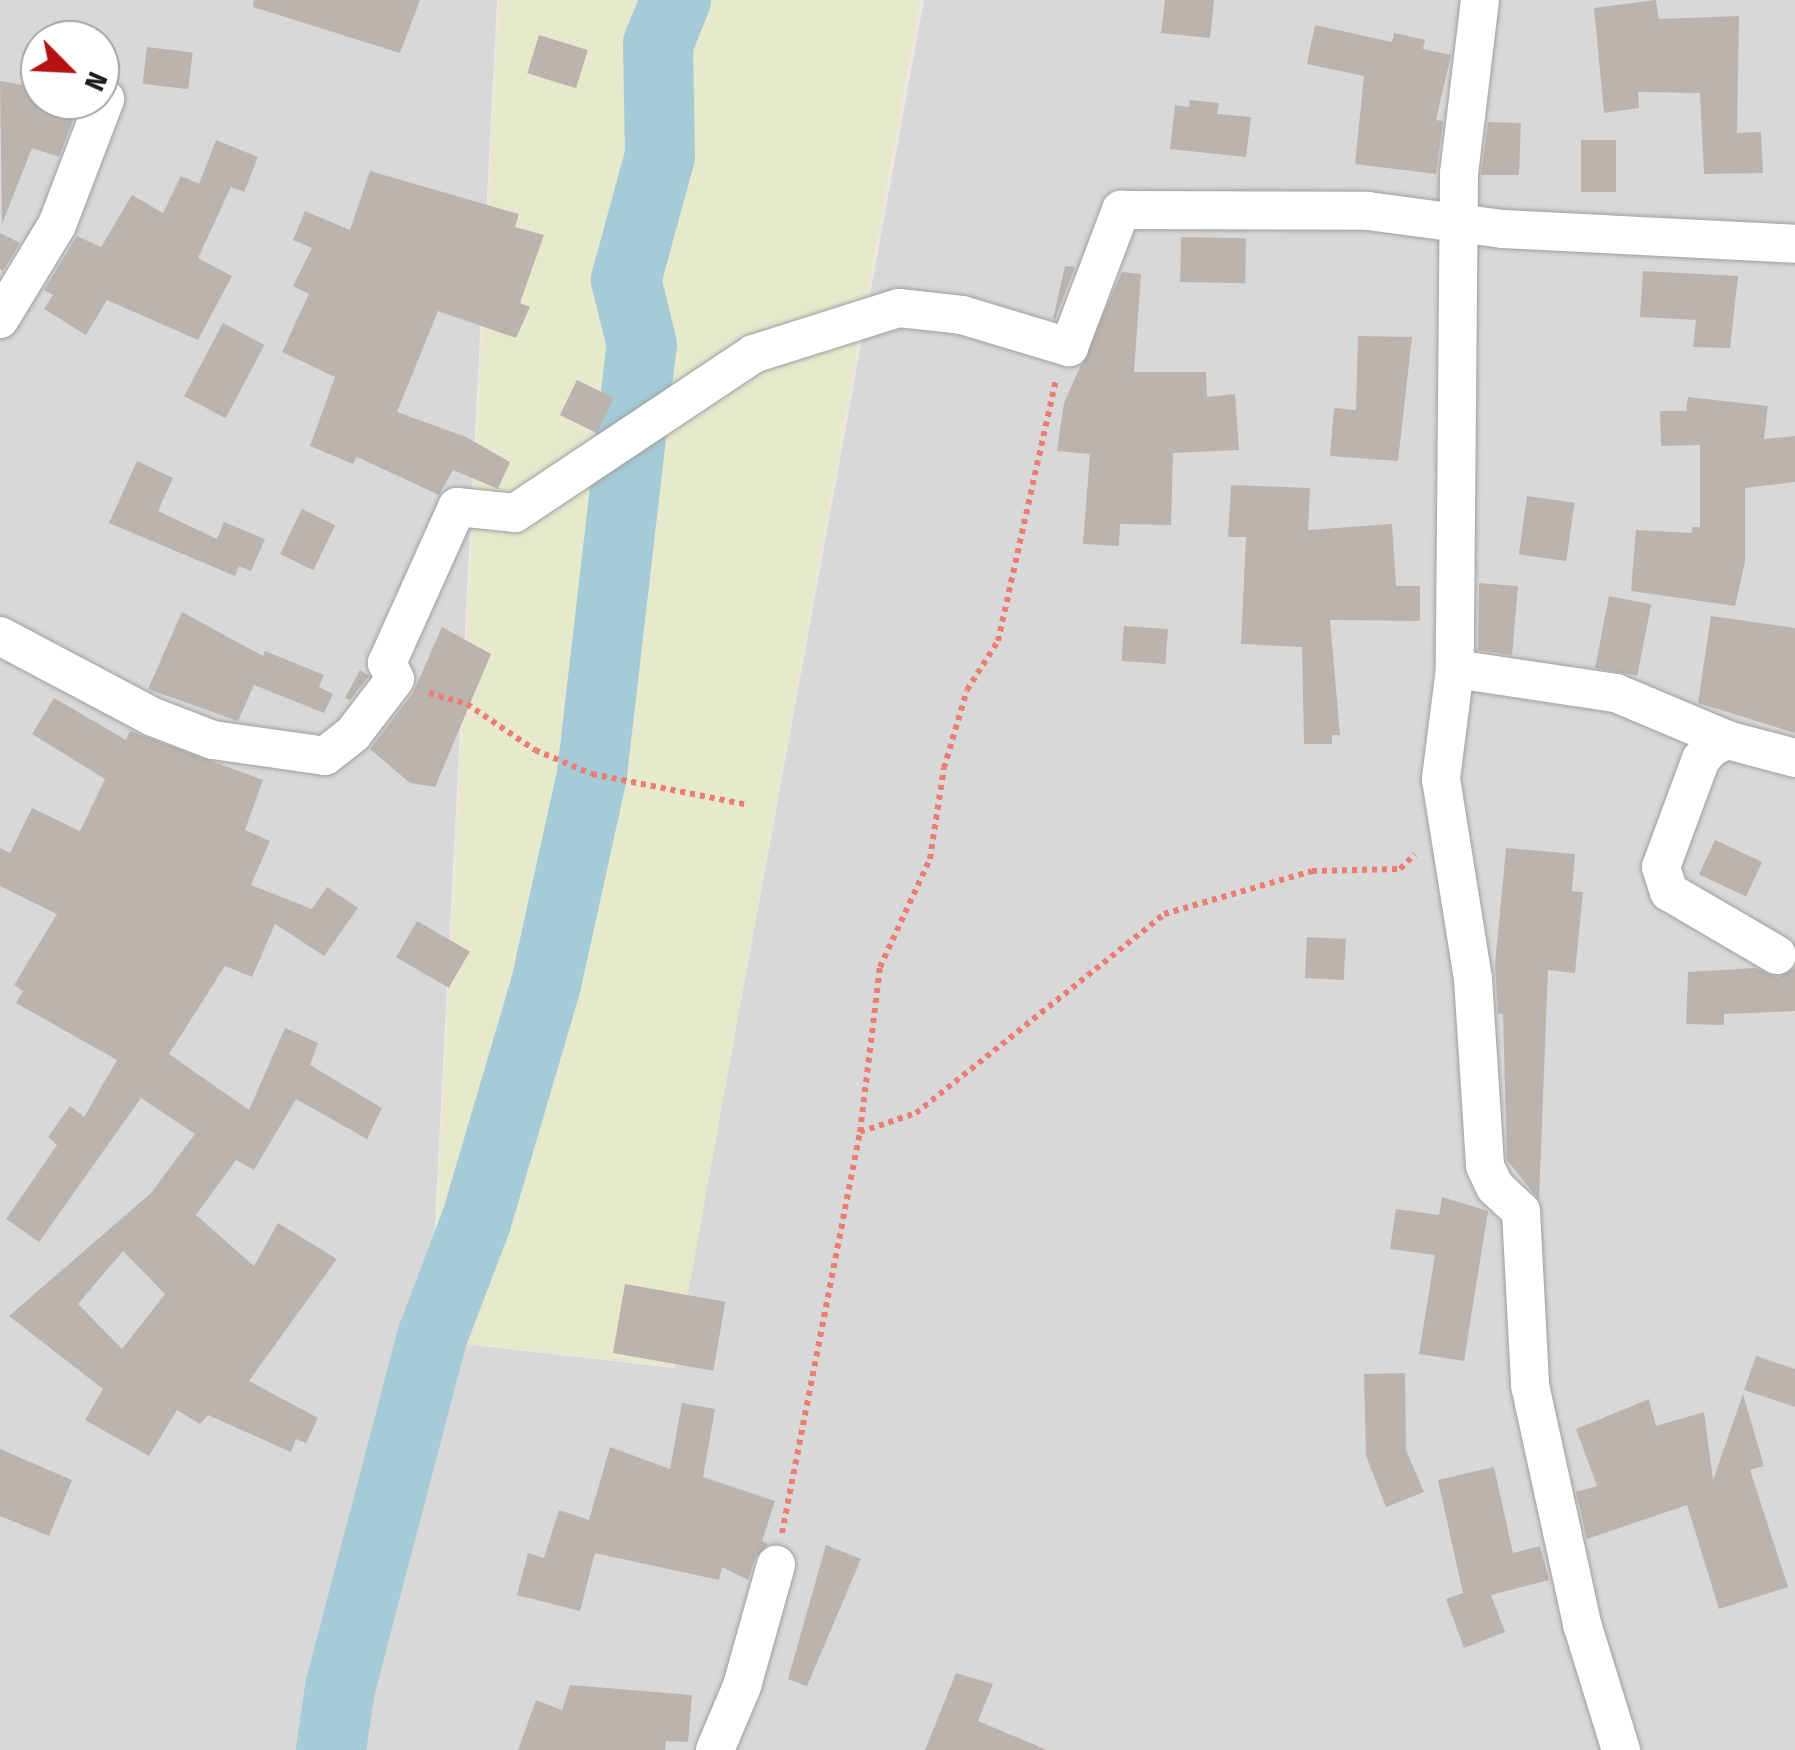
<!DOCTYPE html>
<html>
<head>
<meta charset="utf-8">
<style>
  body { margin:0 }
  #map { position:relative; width:1795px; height:1750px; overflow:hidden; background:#ece8e1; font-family:"Fira Sans Condensed",sans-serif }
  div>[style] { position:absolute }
  .residential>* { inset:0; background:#d9d8d8 }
  .farmland>* { inset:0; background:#e7e9cd }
  .river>* { height:70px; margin:-35px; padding:0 35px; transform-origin:35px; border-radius:35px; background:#a5cbd6 }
  .building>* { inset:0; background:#bbb4ae; transform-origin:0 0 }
  .path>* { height:6px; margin-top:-3px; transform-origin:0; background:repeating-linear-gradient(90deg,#ec7d72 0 5px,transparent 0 10px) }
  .roads { filter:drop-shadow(0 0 2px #9f9f9f) drop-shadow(0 0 2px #9f9f9f) }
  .street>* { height:38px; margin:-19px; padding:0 19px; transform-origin:19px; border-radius:19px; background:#fff }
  span { translate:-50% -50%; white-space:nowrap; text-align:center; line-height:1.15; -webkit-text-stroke:9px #fff; paint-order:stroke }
  .north { position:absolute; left:20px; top:20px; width:100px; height:100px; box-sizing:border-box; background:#fff; border:2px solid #a4a4a4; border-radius:50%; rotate:114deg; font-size:28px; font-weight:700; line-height:40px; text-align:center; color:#1b1b1b }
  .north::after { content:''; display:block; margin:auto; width:35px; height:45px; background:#b41213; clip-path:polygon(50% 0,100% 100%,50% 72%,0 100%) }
</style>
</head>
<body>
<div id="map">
  <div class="residential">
    <div style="clip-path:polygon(evenodd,0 0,497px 0,429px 1340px,674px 1368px,924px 0,1795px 0,1795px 1750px,0 1750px,0 0,40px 40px,100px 40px,100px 100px,40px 100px,40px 40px)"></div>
  </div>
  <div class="farmland">
    <div style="clip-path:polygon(499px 0,920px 0,675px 1367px,431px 1339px)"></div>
  </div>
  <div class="river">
    <div style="left:331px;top:1750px;width:63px;rotate:-81.7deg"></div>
    <div style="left:340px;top:1688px;width:363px;rotate:-75.3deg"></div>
    <div style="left:432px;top:1337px;width:123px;rotate:-69.1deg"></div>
    <div style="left:476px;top:1222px;width:248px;rotate:-73.6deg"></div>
    <div style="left:546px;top:984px;width:215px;rotate:-77.6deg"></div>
    <div style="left:592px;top:774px;width:432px;rotate:-83.4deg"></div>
    <div style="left:642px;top:345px;width:67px;rotate:-103.8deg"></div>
    <div style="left:626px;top:280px;width:129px;rotate:-74.7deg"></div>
    <div style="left:660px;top:156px;width:112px;rotate:-91deg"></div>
    <div style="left:658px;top:44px;width:48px;rotate:-67.8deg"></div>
  </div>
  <div class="building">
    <div style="clip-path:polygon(254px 0,420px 0,400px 53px,253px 7px)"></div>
    <div style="clip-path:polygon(1165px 0,1214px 0,1210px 38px,1161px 33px)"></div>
    <div style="clip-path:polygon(1656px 0,1659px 19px,1739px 16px,1737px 133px,1761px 132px,1763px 173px,1704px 174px,1700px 93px,1638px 92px,1639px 108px,1604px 113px,1594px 8px)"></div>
    <div style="clip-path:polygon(1315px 25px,1392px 42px,1394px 33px,1425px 40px,1423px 49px,1451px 55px,1436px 120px,1443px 121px,1436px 174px,1355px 164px,1364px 76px,1307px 64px)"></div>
    <div style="left:539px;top:35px;width:51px;height:40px;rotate:17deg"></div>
    <div style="left:147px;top:47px;width:46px;height:37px;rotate:7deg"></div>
    <div style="clip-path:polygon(0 81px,40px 88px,40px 100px,63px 100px,61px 116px,73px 120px,59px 157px,32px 148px,2px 224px)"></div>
    <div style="clip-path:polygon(1190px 100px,1219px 103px,1217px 114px,1251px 117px,1246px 157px,1170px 149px,1175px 105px,1189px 107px)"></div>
    <div style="clip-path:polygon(1488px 122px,1521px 123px,1519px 175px,1481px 175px)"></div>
    <div style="clip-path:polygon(216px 140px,258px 157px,244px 192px,231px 187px,198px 258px,232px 276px,198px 340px,107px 300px,86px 335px,44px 309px,53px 295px,44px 290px,77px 236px,101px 247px,132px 195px,163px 213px,181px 176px,199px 184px)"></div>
    <div style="left:1616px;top:140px;width:52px;height:35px;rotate:90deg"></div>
    <div style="clip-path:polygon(370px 171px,519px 214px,515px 227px,544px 235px,520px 303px,530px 307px,516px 338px,438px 311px,397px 412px,466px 437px,510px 462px,498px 489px,453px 470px,439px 495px,357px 457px,353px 464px,310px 446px,335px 377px,282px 352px,309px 294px,293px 286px,312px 248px,293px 240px,305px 211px,350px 230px)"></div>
    <div style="clip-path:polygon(0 233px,20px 243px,3px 271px,0 269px)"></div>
    <div style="left:1181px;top:237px;width:65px;height:45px;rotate:1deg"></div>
    <div style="clip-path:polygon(1065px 266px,1075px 267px,1055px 319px,1053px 319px)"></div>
    <div style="clip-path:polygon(1643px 271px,1738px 276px,1730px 348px,1693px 347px,1696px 320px,1640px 317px)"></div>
    <div style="clip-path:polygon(1122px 272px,1141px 274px,1134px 372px,1206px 372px,1207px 397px,1235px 394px,1239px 450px,1173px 453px,1171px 525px,1120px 524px,1119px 546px,1083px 544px,1090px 454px,1057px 451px,1064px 403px)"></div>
    <div style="left:223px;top:323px;width:47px;height:83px;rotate:28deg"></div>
    <div style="clip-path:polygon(1358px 336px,1412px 337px,1398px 461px,1330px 456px,1334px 408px,1356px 410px)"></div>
    <div style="left:577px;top:380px;width:41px;height:39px;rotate:26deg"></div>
    <div style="clip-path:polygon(1688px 397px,1768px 406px,1764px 439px,1795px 436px,1795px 482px,1745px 488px,1745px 562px,1735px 606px,1631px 591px,1636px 530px,1692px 533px,1692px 527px,1700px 527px,1700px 445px,1661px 446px,1660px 411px,1686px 411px)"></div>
    <div style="clip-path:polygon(137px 461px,173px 478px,158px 511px,217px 539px,224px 522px,265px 539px,251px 571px,239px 566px,235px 576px,109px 523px)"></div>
    <div style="clip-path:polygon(1231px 485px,1310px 488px,1308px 530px,1392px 524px,1396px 586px,1420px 586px,1420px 621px,1330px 620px,1340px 735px,1332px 735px,1332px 744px,1304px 744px,1302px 647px,1241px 644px,1246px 537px,1228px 537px)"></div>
    <div style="left:1527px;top:496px;width:48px;height:59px;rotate:8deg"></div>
    <div style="left:302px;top:509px;width:37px;height:50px;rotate:26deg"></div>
    <div style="clip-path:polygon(1479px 583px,1518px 586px,1512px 655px,1478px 650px)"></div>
    <div style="left:1609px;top:596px;width:43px;height:73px;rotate:11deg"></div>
    <div style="clip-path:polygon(182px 612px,263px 656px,265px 651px,324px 675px,319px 687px,333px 694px,324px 713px,254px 685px,238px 721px,148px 689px)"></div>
    <div style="clip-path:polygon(1711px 616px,1795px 628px,1795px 733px,1698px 703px)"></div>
    <div style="left:1124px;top:626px;width:44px;height:35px;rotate:4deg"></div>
    <div style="clip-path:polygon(442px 627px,491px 654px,435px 787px,410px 783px,370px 749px,413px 693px)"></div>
    <div style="clip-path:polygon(360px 670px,369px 676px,350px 700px,345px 698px)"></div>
    <div style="clip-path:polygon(evenodd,54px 698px,126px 740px,130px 731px,263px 780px,245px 830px,270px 841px,251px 885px,312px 909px,327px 887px,358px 908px,324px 956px,275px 924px,252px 977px,225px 966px,169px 1054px,249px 1110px,285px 1028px,318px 1043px,310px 1065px,382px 1108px,367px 1139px,296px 1099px,254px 1170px,236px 1160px,196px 1215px,254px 1266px,278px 1223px,337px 1259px,249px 1381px,318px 1418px,306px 1443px,296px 1439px,291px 1452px,208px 1415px,200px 1424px,177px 1410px,149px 1456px,85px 1420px,103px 1389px,9px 1316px,151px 1193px,195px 1134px,141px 1098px,39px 1242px,6px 1219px,57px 1145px,48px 1137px,70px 1106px,84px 1117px,117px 1060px,16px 1003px,23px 991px,14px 985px,57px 914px,0 886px,0 848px,10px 853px,32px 808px,80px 831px,105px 779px,32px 734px,54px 698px,123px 1251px,165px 1294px,122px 1349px,78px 1304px,123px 1251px)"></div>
    <div style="left:1715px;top:840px;width:52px;height:38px;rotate:25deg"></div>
    <div style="clip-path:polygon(1506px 848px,1575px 854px,1572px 891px,1583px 892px,1575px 973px,1548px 970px,1539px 1200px,1507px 1160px,1503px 1014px,1498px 1014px,1495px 965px)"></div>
    <div style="left:417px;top:921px;width:61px;height:42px;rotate:30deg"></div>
    <div style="left:1307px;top:937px;width:39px;height:41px;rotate:3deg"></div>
    <div style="clip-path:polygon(1755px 968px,1778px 977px,1795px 968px,1795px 1011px,1724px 1014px,1724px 1025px,1686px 1024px,1688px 972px)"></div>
    <div style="clip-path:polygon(1442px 1197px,1488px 1211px,1464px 1361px,1419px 1354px,1435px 1255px,1390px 1249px,1396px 1209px,1439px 1215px)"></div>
    <div style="left:625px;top:1284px;width:102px;height:70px;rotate:10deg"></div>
    <div style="clip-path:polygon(1756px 1356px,1795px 1369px,1795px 1407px,1744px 1390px)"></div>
    <div style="clip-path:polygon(1405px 1373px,1406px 1450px,1424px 1492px,1386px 1507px,1366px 1456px,1364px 1374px)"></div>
    <div style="clip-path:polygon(1743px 1394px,1764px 1466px,1750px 1470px,1788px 1587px,1719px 1609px,1687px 1505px,1587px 1539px,1576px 1492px,1597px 1486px,1576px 1429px,1649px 1399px,1656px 1426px,1704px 1412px,1713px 1480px)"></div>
    <div style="clip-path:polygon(682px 1403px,715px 1409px,703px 1477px,775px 1501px,762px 1541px,768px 1544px,755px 1558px,748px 1580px,722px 1567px,719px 1580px,595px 1553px,580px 1611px,517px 1595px,528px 1553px,544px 1558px,559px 1510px,589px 1520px,610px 1447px,670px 1469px)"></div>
    <div style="clip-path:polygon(0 1449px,72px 1480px,49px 1536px,0 1516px)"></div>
    <div style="clip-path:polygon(1494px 1467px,1513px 1553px,1540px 1546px,1549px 1580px,1491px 1595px,1505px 1632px,1464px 1648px,1446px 1599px,1463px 1593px,1438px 1480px)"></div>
    <div style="clip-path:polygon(826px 1545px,861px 1559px,807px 1686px,788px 1679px)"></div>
    <div style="clip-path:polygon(956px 1673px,993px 1684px,978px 1721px,1047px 1750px,925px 1750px)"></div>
    <div style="clip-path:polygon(570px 1685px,692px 1695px,688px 1742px,666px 1741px,665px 1750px,518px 1750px,536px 1700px,562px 1710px)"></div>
  </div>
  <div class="path">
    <div style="left:429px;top:693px;width:40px;rotate:16deg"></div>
    <div style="left:467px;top:704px;width:82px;rotate:34.1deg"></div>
    <div style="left:535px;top:750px;width:62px;rotate:22.8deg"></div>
    <div style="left:592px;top:774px;width:159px;rotate:11.2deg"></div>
    <div style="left:860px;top:1132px;width:59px;rotate:-18.7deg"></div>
    <div style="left:916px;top:1113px;width:318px;rotate:-38.7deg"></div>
    <div style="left:1164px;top:914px;width:154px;rotate:-16.2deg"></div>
    <div style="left:1312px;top:871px;width:88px;rotate:-1.3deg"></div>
    <div style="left:1400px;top:869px;width:21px;rotate:-45deg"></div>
    <div style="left:782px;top:1533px;width:409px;rotate:-79deg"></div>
    <div style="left:860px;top:1132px;width:166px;rotate:-83.1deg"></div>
    <div style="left:880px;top:967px;width:119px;rotate:-65.2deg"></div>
    <div style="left:930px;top:859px;width:92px;rotate:-81.3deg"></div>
    <div style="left:944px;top:768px;width:81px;rotate:-73.6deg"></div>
    <div style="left:967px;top:690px;width:58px;rotate:-57.7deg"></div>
    <div style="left:998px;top:641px;width:267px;rotate:-77.5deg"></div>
  </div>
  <div class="roads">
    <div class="street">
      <div style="left:1480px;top:0;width:174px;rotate:96.9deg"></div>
      <div style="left:1459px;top:173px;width:496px;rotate:90.5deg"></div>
      <div style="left:1455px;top:669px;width:111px;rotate:97.3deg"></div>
      <div style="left:1441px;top:779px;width:203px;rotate:80.9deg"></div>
      <div style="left:1473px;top:979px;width:187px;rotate:86.3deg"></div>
      <div style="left:1485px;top:1166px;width:23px;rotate:65deg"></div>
      <div style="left:1495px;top:1187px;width:35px;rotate:43deg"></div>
      <div style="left:1521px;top:1211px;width:174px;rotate:87deg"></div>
      <div style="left:1530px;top:1385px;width:245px;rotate:77.7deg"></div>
      <div style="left:1582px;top:1624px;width:132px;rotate:72.8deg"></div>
      <div style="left:0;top:319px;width:110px;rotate:-58.8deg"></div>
      <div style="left:57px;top:225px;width:135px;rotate:-69.1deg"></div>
      <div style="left:0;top:636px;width:173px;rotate:27.9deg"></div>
      <div style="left:153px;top:717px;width:64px;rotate:21deg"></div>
      <div style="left:213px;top:740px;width:113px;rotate:8.1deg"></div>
      <div style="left:325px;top:756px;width:36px;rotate:-38deg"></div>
      <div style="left:353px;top:734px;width:69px;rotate:-52.6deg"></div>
      <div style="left:395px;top:679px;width:18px;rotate:-117deg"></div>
      <div style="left:387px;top:663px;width:171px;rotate:-65.8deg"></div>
      <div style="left:457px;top:507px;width:58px;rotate:5.9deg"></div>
      <div style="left:515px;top:513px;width:286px;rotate:-33.7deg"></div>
      <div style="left:753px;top:354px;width:153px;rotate:-17.5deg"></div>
      <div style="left:899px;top:308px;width:63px;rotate:6.3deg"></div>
      <div style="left:962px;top:315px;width:112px;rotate:16.7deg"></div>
      <div style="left:1069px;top:347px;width:147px;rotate:-69.2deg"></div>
      <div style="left:1121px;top:210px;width:247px;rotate:0.2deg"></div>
      <div style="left:1368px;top:211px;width:136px;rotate:7.6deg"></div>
      <div style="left:1503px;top:229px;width:292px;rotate:2.9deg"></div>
      <div style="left:1455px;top:669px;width:163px;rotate:8.5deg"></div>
      <div style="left:1616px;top:693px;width:121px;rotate:22.9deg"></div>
      <div style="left:1777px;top:955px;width:125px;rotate:-149.7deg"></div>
      <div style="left:1669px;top:892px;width:26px;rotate:-108deg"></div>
      <div style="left:1661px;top:867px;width:115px;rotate:-69.7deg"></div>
      <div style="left:1701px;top:759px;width:16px;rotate:-47deg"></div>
      <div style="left:1712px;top:747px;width:17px;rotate:-25deg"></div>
      <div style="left:1727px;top:740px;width:70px;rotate:14.8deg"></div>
      <div style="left:715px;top:1750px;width:69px;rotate:-67.1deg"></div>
      <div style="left:742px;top:1686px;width:126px;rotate:-74.3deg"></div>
    </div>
  </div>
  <div class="north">N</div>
</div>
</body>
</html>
